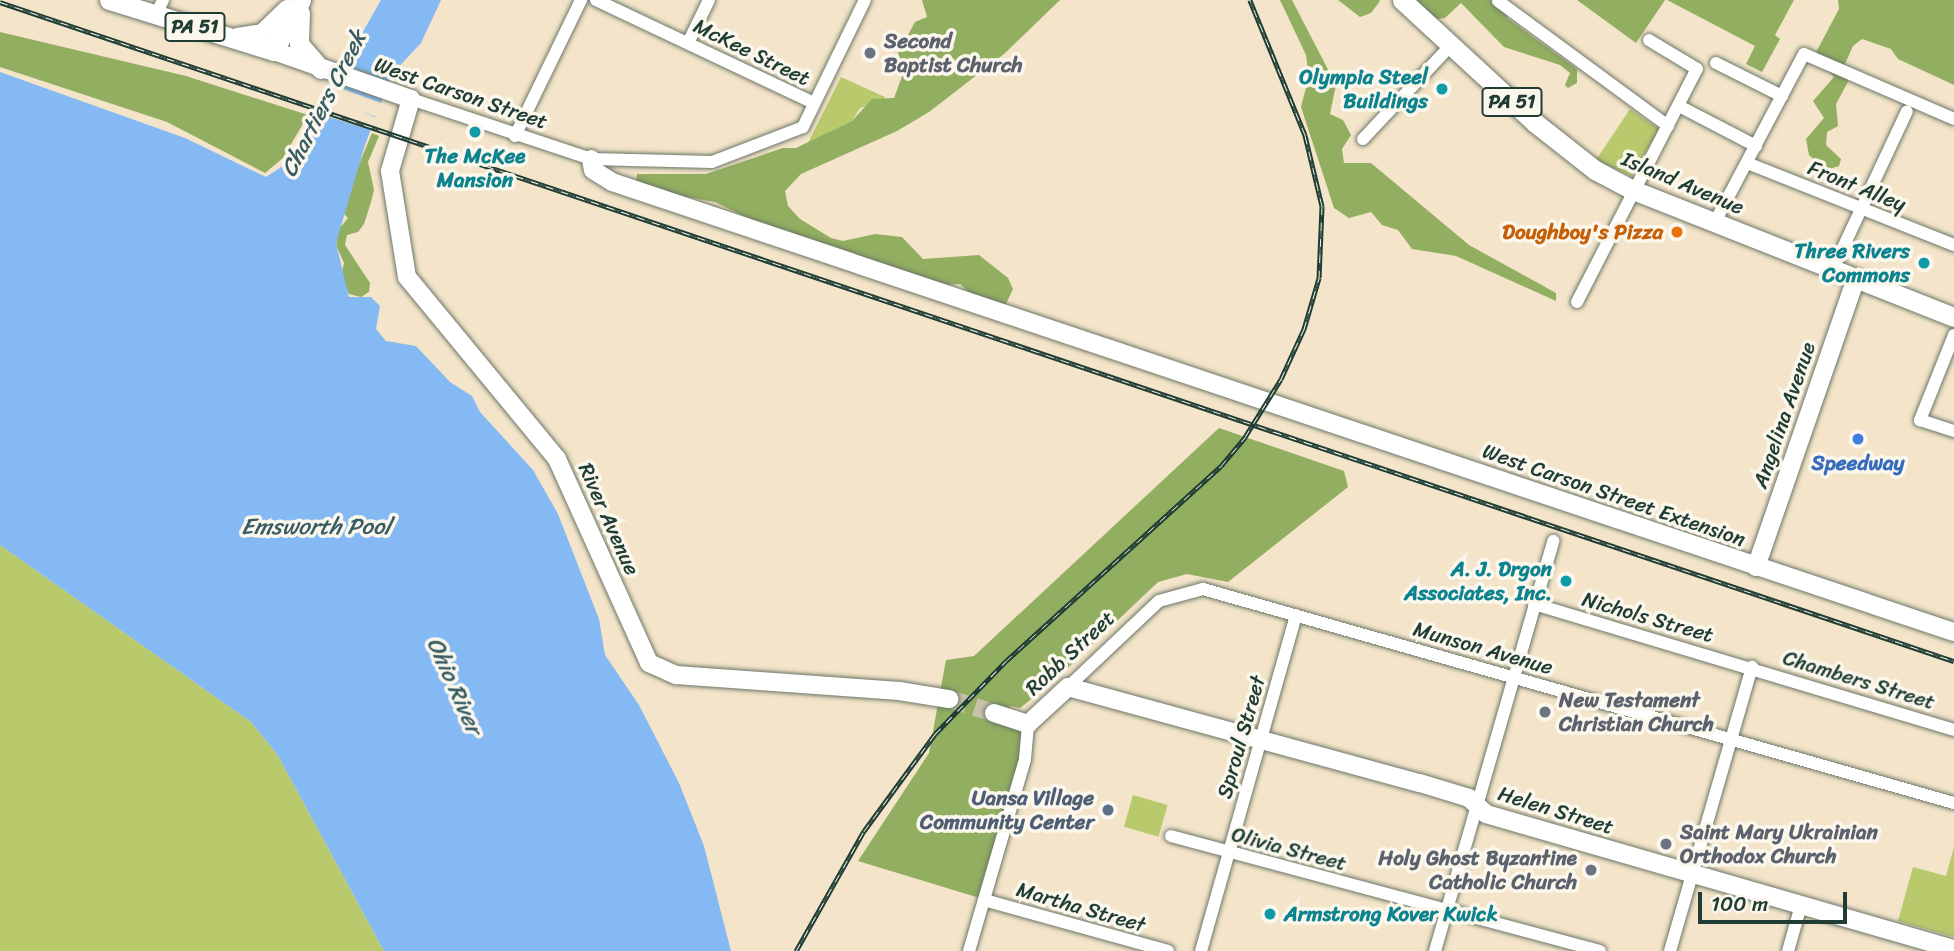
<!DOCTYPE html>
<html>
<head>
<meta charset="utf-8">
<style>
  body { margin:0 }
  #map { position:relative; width:1954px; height:951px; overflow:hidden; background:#f4e4c9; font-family:Sriracha,sans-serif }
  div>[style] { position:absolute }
  .green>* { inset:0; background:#b9ca6d; transform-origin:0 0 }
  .forest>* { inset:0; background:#92ae60 }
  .water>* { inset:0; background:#85b9f3 }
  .pier>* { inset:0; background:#f4e4c9 }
  .secondary-tunnel>* { height:18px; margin-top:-9px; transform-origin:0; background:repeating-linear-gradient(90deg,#c9c3ab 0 18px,transparent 0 27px) }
  .roads { filter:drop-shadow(0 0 2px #6a7768) drop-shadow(0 0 2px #6a7768) }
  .street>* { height:12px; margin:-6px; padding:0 6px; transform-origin:6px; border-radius:6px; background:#fff }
  .secondary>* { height:18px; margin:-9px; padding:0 9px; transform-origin:9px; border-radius:9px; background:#fff }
  .primary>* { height:19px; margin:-9.5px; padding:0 9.5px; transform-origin:9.5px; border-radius:9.5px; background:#fff }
  .rail>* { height:5px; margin-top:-2.5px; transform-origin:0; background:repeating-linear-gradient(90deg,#fbf7ec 0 8px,#1f3d34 0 16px); box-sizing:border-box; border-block:2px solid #1f3d34 }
  .dots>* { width:19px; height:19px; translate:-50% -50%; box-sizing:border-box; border:4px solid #fbf7ec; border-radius:50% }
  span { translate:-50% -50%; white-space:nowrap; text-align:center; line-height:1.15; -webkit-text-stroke:7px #fbf7ec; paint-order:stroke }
  .shield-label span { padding:2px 5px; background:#fbf7ec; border:2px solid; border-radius:5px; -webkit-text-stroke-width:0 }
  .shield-label { font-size:19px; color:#1f3d34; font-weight:700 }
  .worship-label { font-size:21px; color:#5b616d; font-weight:700 }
  .left { translate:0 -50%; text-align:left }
  .right { translate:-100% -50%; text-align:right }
  .street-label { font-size:21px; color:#1f3d34 }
  .culture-label { font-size:21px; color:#0d838f; font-weight:700 }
  .food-label { font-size:21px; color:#c56008; font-weight:700 }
  .shop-label { font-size:21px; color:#366cbe; font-weight:700 }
  .service-label { font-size:21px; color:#4e5e75; font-weight:700 }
  .water-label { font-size:23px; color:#385c64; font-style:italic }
  .scale { position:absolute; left:1698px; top:892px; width:149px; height:32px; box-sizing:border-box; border:4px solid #1f3d34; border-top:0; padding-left:9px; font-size:21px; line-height:24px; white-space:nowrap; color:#1f3d34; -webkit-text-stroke:5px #fbf7ec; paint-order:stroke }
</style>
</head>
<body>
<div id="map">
  <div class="green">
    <div style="clip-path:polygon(841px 77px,885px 97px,884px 101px,860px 108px,852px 121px,808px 143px)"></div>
    <div style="clip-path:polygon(1630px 109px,1659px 129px,1631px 176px,1596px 160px)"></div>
    <div style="clip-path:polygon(0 545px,251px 722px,277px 754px,384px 951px,0 951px)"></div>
    <div style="left:1133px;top:795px;width:36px;height:33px;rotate:16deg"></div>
    <div style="clip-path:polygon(1954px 847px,1954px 937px,1898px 921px,1913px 867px,1946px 876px)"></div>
  </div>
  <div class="forest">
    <div style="clip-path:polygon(922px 0,1060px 0,1004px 54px,929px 112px,897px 131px,801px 174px,785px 191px,788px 206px,800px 219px,831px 238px,843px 241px,875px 234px,902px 237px,923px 259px,979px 255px,1008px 278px,1013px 289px,1005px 306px,973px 296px,960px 284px,926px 286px,803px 245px,715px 202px,635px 188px,637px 174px,706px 174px,783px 148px,796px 148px,852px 121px,872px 99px,894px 98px,904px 71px,898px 53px,915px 22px,927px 17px)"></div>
    <div style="clip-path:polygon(1280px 0,1292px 0,1336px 85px,1330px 114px,1343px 120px,1351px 135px,1342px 149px,1344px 163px,1371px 163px,1469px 245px,1556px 293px,1556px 301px,1456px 256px,1412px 249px,1398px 230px,1382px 225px,1371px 212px,1349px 218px,1334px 208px,1301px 107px,1309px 76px,1306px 55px)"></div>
    <div style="clip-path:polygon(1338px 0,1379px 0,1380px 1px,1371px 13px,1360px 17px)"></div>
    <div style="clip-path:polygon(1416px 0,1507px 0,1507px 18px,1577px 69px,1577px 83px,1568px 88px,1565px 85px,1570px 73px,1560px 65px,1504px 47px,1461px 3px,1445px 18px,1436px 19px)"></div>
    <div style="clip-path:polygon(1577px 0,1665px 0,1636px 43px)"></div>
    <div style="clip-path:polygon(1667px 0,1794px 0,1775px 35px,1780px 39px,1762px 72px,1746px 64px,1755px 46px)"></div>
    <div style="clip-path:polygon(1838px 0,1954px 0,1954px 85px,1898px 59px,1891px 49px,1862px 39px,1853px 46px,1845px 64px,1848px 82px,1836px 104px,1838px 126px,1827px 132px,1826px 145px,1841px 159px,1839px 166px,1826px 170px,1809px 155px,1806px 139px,1824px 118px,1813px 101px,1834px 77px,1814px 56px,1839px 9px)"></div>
    <div style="clip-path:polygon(0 32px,186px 76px,308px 115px,283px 158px,265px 173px,167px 122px,0 67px)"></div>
    <div style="clip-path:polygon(372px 133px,379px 136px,368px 162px,374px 190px,371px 202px,364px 224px,358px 232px,347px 235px,345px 245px,370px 283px,369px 292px,361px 297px,349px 294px,341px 276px,344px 263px,336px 245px,339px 229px,348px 218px,340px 210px)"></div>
    <div style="clip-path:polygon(1219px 428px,1344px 471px,1348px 487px,1228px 582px,1187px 574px,1158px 582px,1054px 681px,1020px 708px,1010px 706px,1005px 723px,1027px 731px,983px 899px,858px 861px,929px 753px,946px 660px,974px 656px)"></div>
  </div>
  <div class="water">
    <div style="clip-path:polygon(381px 0,441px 0,421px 43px,392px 74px,365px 145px,336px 243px,349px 297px,371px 297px,380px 306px,376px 329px,386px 341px,416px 346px,450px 382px,472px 396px,480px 412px,533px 470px,558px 514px,599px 619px,605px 655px,639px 705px,679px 783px,704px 846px,731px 951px,384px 951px,277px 754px,251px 722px,0 545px,0 72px,185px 138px,266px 177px,289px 162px)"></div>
  </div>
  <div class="pier">
    <div style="clip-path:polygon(329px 84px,384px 104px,379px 118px,360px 111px,379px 119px,374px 131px,316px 113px)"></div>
  </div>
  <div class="secondary-tunnel">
    <div style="left:949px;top:699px;width:47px;rotate:17.3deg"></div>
  </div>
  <div class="roads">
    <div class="street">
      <div style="left:596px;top:0;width:241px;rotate:25.3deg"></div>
      <div style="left:1498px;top:1px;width:211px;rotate:36.3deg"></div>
      <div style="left:156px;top:15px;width:17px;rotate:-65deg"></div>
      <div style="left:688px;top:43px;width:48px;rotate:-64deg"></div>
      <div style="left:1716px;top:63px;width:74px;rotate:26.6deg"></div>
      <div style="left:411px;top:99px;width:190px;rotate:18.4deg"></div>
      <div style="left:591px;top:159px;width:121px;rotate:1.4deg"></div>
      <div style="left:712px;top:162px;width:97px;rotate:-21deg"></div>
      <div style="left:803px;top:127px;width:141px;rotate:-64deg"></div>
      <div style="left:1679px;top:106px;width:87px;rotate:27.5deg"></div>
      <div style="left:515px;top:136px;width:151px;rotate:-64.1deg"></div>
      <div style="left:1363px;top:139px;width:129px;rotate:-46.9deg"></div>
      <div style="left:1747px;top:163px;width:223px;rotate:21.6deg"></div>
      <div style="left:1715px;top:222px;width:190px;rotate:-62.1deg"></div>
      <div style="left:1804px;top:54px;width:163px;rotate:23.4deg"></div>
      <div style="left:1833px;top:269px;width:174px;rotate:-64.9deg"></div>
      <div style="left:1577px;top:302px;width:262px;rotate:-62.8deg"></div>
      <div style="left:1697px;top:69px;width:56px;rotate:-148.9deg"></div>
      <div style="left:1954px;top:335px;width:92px;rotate:111.8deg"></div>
      <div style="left:1920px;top:420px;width:36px;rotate:18deg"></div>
      <div style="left:1534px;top:604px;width:438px;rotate:16.7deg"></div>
      <div style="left:1068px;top:687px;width:125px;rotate:-43.4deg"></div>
      <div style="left:1159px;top:601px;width:46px;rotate:-15.3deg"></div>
      <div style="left:1203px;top:589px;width:781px;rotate:15.91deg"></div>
      <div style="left:1171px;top:836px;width:444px;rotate:15deg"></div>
      <div style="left:984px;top:900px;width:191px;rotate:15.5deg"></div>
      <div style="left:969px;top:951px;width:200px;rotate:-73.7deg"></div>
      <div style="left:1025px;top:759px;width:35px;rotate:-85deg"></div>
      <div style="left:1201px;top:951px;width:349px;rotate:-74.2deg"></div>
      <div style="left:1435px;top:951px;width:427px;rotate:-73.9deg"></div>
      <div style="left:1670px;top:951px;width:296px;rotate:-73.9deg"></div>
      <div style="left:1788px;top:951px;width:48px;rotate:-74.2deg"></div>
    </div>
    <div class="secondary">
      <div style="left:274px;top:51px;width:145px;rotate:19.3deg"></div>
      <div style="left:411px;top:99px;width:75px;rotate:106.3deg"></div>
      <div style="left:390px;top:171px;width:107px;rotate:80.9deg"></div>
      <div style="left:407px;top:277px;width:236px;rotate:50.5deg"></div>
      <div style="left:557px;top:459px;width:224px;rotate:65.7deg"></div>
      <div style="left:649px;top:663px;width:30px;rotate:24deg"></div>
      <div style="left:676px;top:675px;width:224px;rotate:4.1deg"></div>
      <div style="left:899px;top:691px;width:51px;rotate:9.1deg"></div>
      <div style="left:591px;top:159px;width:11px;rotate:80deg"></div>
      <div style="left:593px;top:170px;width:22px;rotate:32deg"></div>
      <div style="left:612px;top:182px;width:1415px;rotate:18.54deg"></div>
      <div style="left:1756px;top:567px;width:305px;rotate:-70.9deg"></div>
      <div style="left:994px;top:713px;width:36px;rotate:18deg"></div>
      <div style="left:1028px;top:724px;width:54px;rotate:-42.8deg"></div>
      <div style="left:1068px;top:687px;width:365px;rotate:15.3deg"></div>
      <div style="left:1420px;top:783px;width:51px;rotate:17deg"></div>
      <div style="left:1469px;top:798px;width:23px;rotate:43deg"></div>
      <div style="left:1486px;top:814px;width:487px;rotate:16.1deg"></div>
    </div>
    <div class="primary">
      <div style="left:109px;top:0;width:173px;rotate:17.2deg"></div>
      <div style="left:274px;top:51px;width:58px;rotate:-62.1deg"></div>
      <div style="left:1402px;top:0;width:180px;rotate:42.7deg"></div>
      <div style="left:1534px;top:122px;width:78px;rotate:38.2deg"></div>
      <div style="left:1595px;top:170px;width:43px;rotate:27.8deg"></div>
      <div style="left:1633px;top:190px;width:345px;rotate:21.6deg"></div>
      <div style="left:300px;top:13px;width:31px;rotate:92deg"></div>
      <div style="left:299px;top:44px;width:33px;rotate:49deg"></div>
      <div style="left:237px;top:37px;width:25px;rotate:-9deg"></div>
      <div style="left:262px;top:33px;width:35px;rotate:-44deg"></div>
    </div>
  </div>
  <div class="rail">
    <div style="left:0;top:2px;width:2062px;rotate:18.64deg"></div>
    <div style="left:796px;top:951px;width:138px;rotate:-60.5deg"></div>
    <div style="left:864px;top:831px;width:120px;rotate:-53.8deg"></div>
    <div style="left:935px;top:734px;width:102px;rotate:-45.8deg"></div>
    <div style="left:1006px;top:661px;width:290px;rotate:-42.2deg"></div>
    <div style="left:1221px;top:466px;width:38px;rotate:-50deg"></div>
    <div style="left:1245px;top:437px;width:68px;rotate:-58.2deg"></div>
    <div style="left:1281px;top:379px;width:55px;rotate:-65.3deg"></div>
    <div style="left:1304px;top:329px;width:53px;rotate:-73.6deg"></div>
    <div style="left:1319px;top:278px;width:72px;rotate:-87.6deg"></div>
    <div style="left:1322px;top:206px;width:73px;rotate:-103.5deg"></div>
    <div style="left:1305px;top:135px;width:146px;rotate:-112.2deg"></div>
  </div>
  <div class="dots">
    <div style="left:870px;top:53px;background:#6b7280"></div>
    <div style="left:1442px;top:89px;background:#0f9aa8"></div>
    <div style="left:475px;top:132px;background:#0f9aa8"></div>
    <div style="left:1677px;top:232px;background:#e8710a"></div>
    <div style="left:1924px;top:263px;background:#0f9aa8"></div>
    <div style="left:1858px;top:439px;background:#3f7fe0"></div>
    <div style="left:1566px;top:581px;background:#0f9aa8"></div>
    <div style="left:1545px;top:712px;background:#6b7280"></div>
    <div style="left:1108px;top:810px;background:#5c6f8a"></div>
    <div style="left:1666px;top:844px;background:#6b7280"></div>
    <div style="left:1591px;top:870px;background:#6b7280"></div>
    <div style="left:1270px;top:914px;background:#0f9aa8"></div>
  </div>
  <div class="shield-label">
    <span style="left:195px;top:27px">PA 51</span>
    <span style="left:1512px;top:102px">PA 51</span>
  </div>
  <div class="worship-label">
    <span class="left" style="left:884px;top:53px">Second<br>Baptist Church</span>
    <span class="left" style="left:1559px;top:712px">New Testament<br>Christian Church</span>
    <span class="left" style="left:1680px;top:844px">Saint Mary Ukrainian<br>Orthodox Church</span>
    <span class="right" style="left:1577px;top:870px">Holy Ghost Byzantine<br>Catholic Church</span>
  </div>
  <div class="street-label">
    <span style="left:752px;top:52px;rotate:26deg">McKee Street</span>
    <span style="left:461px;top:93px;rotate:19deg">West Carson Street</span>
    <span style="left:1683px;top:183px;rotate:23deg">Island Avenue</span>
    <span style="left:1857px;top:186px;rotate:22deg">Front Alley</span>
    <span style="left:1784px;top:415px;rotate:-71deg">Angelina Avenue</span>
    <span style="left:1614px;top:495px;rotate:19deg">West Carson Street Extension</span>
    <span style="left:609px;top:519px;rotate:66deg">River Avenue</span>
    <span style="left:1648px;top:617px;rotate:16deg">Nichols Street</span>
    <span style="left:1483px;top:648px;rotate:16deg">Munson Avenue</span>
    <span style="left:1070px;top:653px;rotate:-43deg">Robb Street</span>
    <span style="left:1859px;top:680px;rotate:17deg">Chambers Street</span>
    <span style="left:1241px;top:737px;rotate:-74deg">Sproul Street</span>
    <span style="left:1556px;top:810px;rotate:17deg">Helen Street</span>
    <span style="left:1289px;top:849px;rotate:15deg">Olivia Street</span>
    <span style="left:1081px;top:907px;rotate:16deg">Martha Street</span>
  </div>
  <div class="culture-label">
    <span class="right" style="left:1428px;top:89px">Olympia Steel<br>Buildings</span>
    <span style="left:475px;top:168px">The McKee<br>Mansion</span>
    <span class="right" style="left:1910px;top:263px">Three Rivers<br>Commons</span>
    <span class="right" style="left:1552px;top:581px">A. J. Drgon<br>Associates, Inc.</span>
    <span class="left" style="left:1284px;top:914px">Armstrong Kover Kwick</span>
  </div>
  <div class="food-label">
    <span class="right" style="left:1663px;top:232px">Doughboy's Pizza</span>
  </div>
  <div class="shop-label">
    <span style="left:1858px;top:463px">Speedway</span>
  </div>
  <div class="service-label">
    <span class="right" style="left:1094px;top:810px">Uansa Village<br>Community Center</span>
  </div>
  <div class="water-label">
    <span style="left:324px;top:104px;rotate:-63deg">Chartiers Creek</span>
    <span style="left:316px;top:527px">Emsworth Pool</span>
    <span style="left:454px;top:686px;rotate:66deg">Ohio River</span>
  </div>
  <div class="scale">100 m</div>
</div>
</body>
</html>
